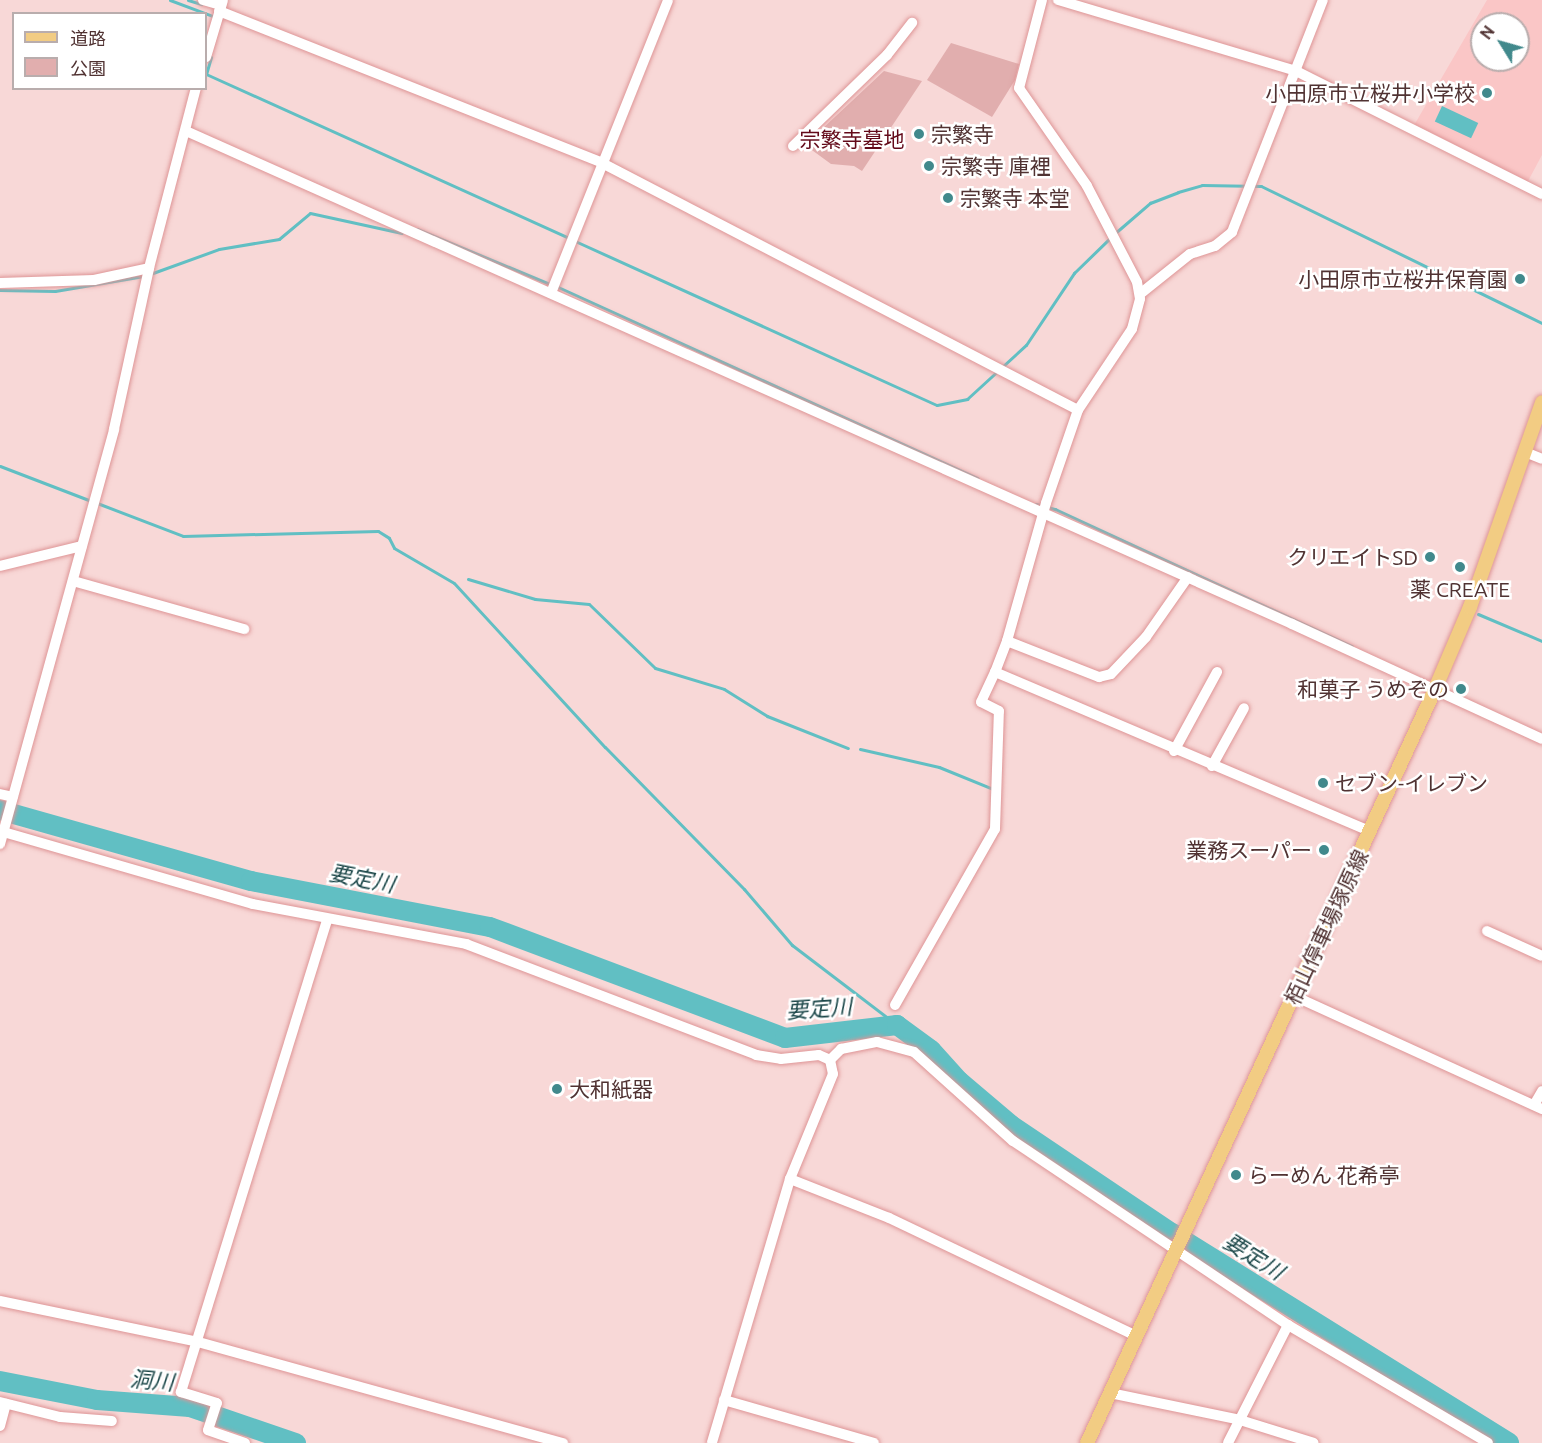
<!DOCTYPE html>
<html>
<head>
<meta charset="utf-8">
<style>
  body { margin:0 }
  #map { position:relative; width:1542px; height:1443px; overflow:hidden; background:#f8d8d7; font-family:Ubuntu,"Noto Sans JP",sans-serif }
  div>[style] { position:absolute }
  .built>* { inset:0; background:#fac6c6 }
  .green>* { inset:0; background:#e1aeae }
  .water>* { inset:0; background:#61bfc3; transform-origin:0 0 }
  .stream>* { height:3px; margin:-1.5px; padding:0 1.5px; transform-origin:1.5px; border-radius:1.5px; background:#61bfc3 }
  .river>* { height:20px; margin:-10px; padding:0 10px; transform-origin:10px; border-radius:10px; background:#61bfc3 }
  .roads { filter:drop-shadow(0 0 2px #de9596) drop-shadow(0 0 2px #de9596) }
  .minor>* { height:10px; margin:-5px; padding:0 5px; transform-origin:5px; border-radius:5px; background:#fff }
  .major>* { height:14px; margin:-7px; padding:0 7px; transform-origin:7px; border-radius:7px; background:#f2cc83 }
  .dots>* { width:16px; height:16px; translate:-50% -50%; box-sizing:border-box; border:3px solid #fff; border-radius:50% }
  span { translate:-50% -50%; white-space:nowrap; text-align:center; line-height:1.15; -webkit-text-stroke:5px #fff; paint-order:stroke }
  .poi-label { font-size:21px; color:#503232 }
  .right { translate:-100% -50%; text-align:right }
  .left { translate:0 -50%; text-align:left }
  .park-label { font-size:21px; color:#630a1a }
  .street-label { font-size:21px; color:#503232 }
  .water-label { font-size:22px; color:#1b4648; font-style:italic }
  .legend { position:absolute; left:12px; top:12px; width:195px; height:78px; box-sizing:border-box; background:#fff; border:2px solid #b9adad; margin:0; padding:8px 10px; list-style:none; font-size:18px; color:#503232 }
  .legend li { display:flex; align-items:center; gap:12px; height:30px }
  .legend b { width:30px; border:2px solid #b9adad }
  .north { position:absolute; left:1470px; top:12px; width:60px; height:60px; box-sizing:border-box; background:#fff; border:2px solid #b9adad; border-radius:50%; rotate:307deg; font-size:16px; font-weight:700; line-height:24px; text-align:center; color:#503232 }
  .north::after { content:''; display:block; margin:auto; width:21px; height:27px; background:#41898c; clip-path:polygon(50% 0,100% 100%,50% 72%,0 100%) }
</style>
</head>
<body>
<div id="map">
  <div class="built">
    <div style="clip-path:polygon(evenodd,1487px 0,1542px 0,1542px 155px,1527px 183px,1413px 127px,1487px 0,1482px 24px,1518px 24px,1518px 60px,1482px 60px,1482px 24px)"></div>
  </div>
  <div class="green">
    <div style="clip-path:polygon(951px 43px,1019px 64px,1015px 80px,992px 117px,927px 80px)"></div>
    <div style="clip-path:polygon(884px 71px,922px 81px,862px 171px,854px 166px,831px 164px,805px 145px)"></div>
  </div>
  <div class="water">
    <div style="left:1442px;top:106px;width:40px;height:17px;rotate:25deg"></div>
  </div>
  <div class="stream">
    <div style="left:170px;top:0;width:48px;rotate:20.7deg"></div>
    <div style="left:188px;top:0;width:14px;rotate:17deg"></div>
    <div style="left:211px;top:57px;width:18px;rotate:106deg"></div>
    <div style="left:206px;top:74px;width:398px;rotate:24.3deg"></div>
    <div style="left:417px;top:229px;width:146px;rotate:22.5deg"></div>
    <div style="left:1114px;top:234px;width:48px;rotate:-40.7deg"></div>
    <div style="left:1150px;top:203px;width:30px;rotate:-21deg"></div>
    <div style="left:1178px;top:192px;width:25px;rotate:-16deg"></div>
    <div style="left:1202px;top:185px;width:59px;rotate:1deg"></div>
    <div style="left:1261px;top:186px;width:313px;rotate:26deg"></div>
    <div style="left:575px;top:241px;width:397px;rotate:24.4deg"></div>
    <div style="left:937px;top:405px;width:31px;rotate:-11deg"></div>
    <div style="left:967px;top:399px;width:80px;rotate:-42.5deg"></div>
    <div style="left:1026px;top:345px;width:87px;rotate:-56.3deg"></div>
    <div style="left:1074px;top:273px;width:50px;rotate:-44.2deg"></div>
    <div style="left:150px;top:274px;width:73px;rotate:-19.9deg"></div>
    <div style="left:219px;top:249px;width:61px;rotate:-9.5deg"></div>
    <div style="left:279px;top:239px;width:40px;rotate:-40deg"></div>
    <div style="left:310px;top:213px;width:94px;rotate:12.3deg"></div>
    <div style="left:558px;top:287px;width:461px;rotate:24.5deg"></div>
    <div style="left:0;top:290px;width:55px;rotate:1deg"></div>
    <div style="left:55px;top:291px;width:90px;rotate:-9.6deg"></div>
    <div style="left:0;top:466px;width:97px;rotate:21deg"></div>
    <div style="left:97px;top:503px;width:92px;rotate:21deg"></div>
    <div style="left:183px;top:536px;width:195px;rotate:-1.5deg"></div>
    <div style="left:378px;top:531px;width:13px;rotate:32deg"></div>
    <div style="left:389px;top:538px;width:11px;rotate:63deg"></div>
    <div style="left:394px;top:548px;width:69px;rotate:30.3deg"></div>
    <div style="left:454px;top:583px;width:223px;rotate:47.4deg"></div>
    <div style="left:605px;top:747px;width:199px;rotate:45.6deg"></div>
    <div style="left:744px;top:889px;width:74px;rotate:49.4deg"></div>
    <div style="left:792px;top:945px;width:132px;rotate:37.3deg"></div>
    <div style="left:1036px;top:504px;width:20px;rotate:15deg"></div>
    <div style="left:1055px;top:509px;width:327px;rotate:24.8deg"></div>
    <div style="left:468px;top:579px;width:70px;rotate:16.6deg"></div>
    <div style="left:535px;top:599px;width:54px;rotate:5.3deg"></div>
    <div style="left:589px;top:604px;width:92px;rotate:44.1deg"></div>
    <div style="left:655px;top:668px;width:72px;rotate:16.9deg"></div>
    <div style="left:724px;top:689px;width:51px;rotate:32.1deg"></div>
    <div style="left:767px;top:716px;width:87px;rotate:21.6deg"></div>
    <div style="left:1478px;top:614px;width:69px;rotate:22.9deg"></div>
    <div style="left:860px;top:749px;width:81px;rotate:12.8deg"></div>
    <div style="left:939px;top:767px;width:58px;rotate:22.2deg"></div>
  </div>
  <div class="river">
    <div style="left:0;top:810px;width:261px;rotate:15.8deg"></div>
    <div style="left:251px;top:881px;width:243px;rotate:10.9deg"></div>
    <div style="left:490px;top:927px;width:315px;rotate:20.6deg"></div>
    <div style="left:785px;top:1038px;width:113px;rotate:-6.6deg"></div>
    <div style="left:897px;top:1025px;width:42px;rotate:36.3deg"></div>
    <div style="left:931px;top:1050px;width:42px;rotate:47.9deg"></div>
    <div style="left:959px;top:1081px;width:68px;rotate:40.2deg"></div>
    <div style="left:1011px;top:1125px;width:194px;rotate:33.9deg"></div>
    <div style="left:1172px;top:1233px;width:397px;rotate:31.9deg"></div>
    <div style="left:0;top:1381px;width:99px;rotate:11.1deg"></div>
    <div style="left:97px;top:1400px;width:93px;rotate:4.3deg"></div>
    <div style="left:190px;top:1407px;width:112px;rotate:18.8deg"></div>
  </div>
  <div class="roads">
    <div class="minor">
      <div style="left:203px;top:0;width:19px;rotate:16deg"></div>
      <div style="left:1042px;top:0;width:91px;rotate:104.6deg"></div>
      <div style="left:1019px;top:88px;width:119px;rotate:55.2deg"></div>
      <div style="left:1087px;top:186px;width:108px;rotate:62.5deg"></div>
      <div style="left:1137px;top:282px;width:17px;rotate:80deg"></div>
      <div style="left:1140px;top:299px;width:31px;rotate:105deg"></div>
      <div style="left:1132px;top:329px;width:97px;rotate:123.7deg"></div>
      <div style="left:1078px;top:410px;width:98px;rotate:109deg"></div>
      <div style="left:1046px;top:503px;width:143px;rotate:105.8deg"></div>
      <div style="left:1007px;top:641px;width:99px;rotate:21.4deg"></div>
      <div style="left:1099px;top:677px;width:12px;rotate:-14deg"></div>
      <div style="left:1111px;top:674px;width:51px;rotate:-46.6deg"></div>
      <div style="left:1146px;top:637px;width:73px;rotate:-55deg"></div>
      <div style="left:1058px;top:0;width:248px;rotate:16.6deg"></div>
      <div style="left:1296px;top:71px;width:275px;rotate:26.6deg"></div>
      <div style="left:219px;top:11px;width:412px;rotate:21.6deg"></div>
      <div style="left:602px;top:163px;width:536px;rotate:27.43deg"></div>
      <div style="left:206px;top:57px;width:59px;rotate:-73.4deg"></div>
      <div style="left:186px;top:131px;width:1211px;rotate:24.02deg"></div>
      <div style="left:1292px;top:624px;width:275px;rotate:24.7deg"></div>
      <div style="left:793px;top:146px;width:131px;rotate:-44.1deg"></div>
      <div style="left:887px;top:55px;width:41px;rotate:-52deg"></div>
      <div style="left:0;top:283px;width:94px;rotate:-1.8deg"></div>
      <div style="left:94px;top:280px;width:56px;rotate:-12.3deg"></div>
      <div style="left:149px;top:268px;width:186px;rotate:-75.4deg"></div>
      <div style="left:551px;top:293px;width:315px;rotate:-68.2deg"></div>
      <div style="left:1140px;top:294px;width:64px;rotate:-38.7deg"></div>
      <div style="left:1190px;top:254px;width:26px;rotate:-18deg"></div>
      <div style="left:1215px;top:246px;width:22px;rotate:-39deg"></div>
      <div style="left:1232px;top:232px;width:249px;rotate:-68.6deg"></div>
      <div style="left:1525px;top:452px;width:18px;rotate:22deg"></div>
      <div style="left:0;top:566px;width:84px;rotate:-13.7deg"></div>
      <div style="left:73px;top:581px;width:178px;rotate:15.7deg"></div>
      <div style="left:1007px;top:641px;width:33px;rotate:111deg"></div>
      <div style="left:995px;top:672px;width:407px;rotate:23deg"></div>
      <div style="left:1174px;top:751px;width:90px;rotate:-61.4deg"></div>
      <div style="left:1212px;top:766px;width:66px;rotate:-61.1deg"></div>
      <div style="left:0;top:794px;width:13px;rotate:13deg"></div>
      <div style="left:0;top:831px;width:263px;rotate:16.1deg"></div>
      <div style="left:253px;top:904px;width:217px;rotate:10.6deg"></div>
      <div style="left:466px;top:944px;width:311px;rotate:20.9deg"></div>
      <div style="left:756px;top:1055px;width:25px;rotate:9deg"></div>
      <div style="left:781px;top:1059px;width:38px;rotate:-6deg"></div>
      <div style="left:819px;top:1055px;width:12px;rotate:24deg"></div>
      <div style="left:830px;top:1060px;width:14px;rotate:78deg"></div>
      <div style="left:833px;top:1074px;width:113px;rotate:112.3deg"></div>
      <div style="left:790px;top:1179px;width:275px;rotate:106.5deg"></div>
      <div style="left:0;top:844px;width:430px;rotate:-74.6deg"></div>
      <div style="left:114px;top:429px;width:165px;rotate:-77.7deg"></div>
      <div style="left:1487px;top:931px;width:60px;rotate:24.4deg"></div>
      <div style="left:1294px;top:996px;width:273px;rotate:24.5deg"></div>
      <div style="left:895px;top:1005px;width:202px;rotate:-60.4deg"></div>
      <div style="left:995px;top:829px;width:118px;rotate:-88.1deg"></div>
      <div style="left:999px;top:711px;width:20px;rotate:-153deg"></div>
      <div style="left:981px;top:702px;width:33px;rotate:-65deg"></div>
      <div style="left:830px;top:1060px;width:16px;rotate:-45deg"></div>
      <div style="left:841px;top:1049px;width:37px;rotate:-11deg"></div>
      <div style="left:877px;top:1042px;width:38px;rotate:15deg"></div>
      <div style="left:914px;top:1052px;width:133px;rotate:42deg"></div>
      <div style="left:1013px;top:1141px;width:331px;rotate:33.8deg"></div>
      <div style="left:1288px;top:1325px;width:132px;rotate:117deg"></div>
      <div style="left:1534px;top:1105px;width:16px;rotate:-60deg"></div>
      <div style="left:790px;top:1179px;width:106px;rotate:21.5deg"></div>
      <div style="left:889px;top:1218px;width:274px;rotate:25.5deg"></div>
      <div style="left:0;top:1301px;width:202px;rotate:11.7deg"></div>
      <div style="left:198px;top:1342px;width:379px;rotate:15.5deg"></div>
      <div style="left:1288px;top:1325px;width:232px;rotate:30.5deg"></div>
      <div style="left:1110px;top:1393px;width:133px;rotate:11.7deg"></div>
      <div style="left:1240px;top:1420px;width:77px;rotate:17.3deg"></div>
      <div style="left:724px;top:1400px;width:156px;rotate:16deg"></div>
      <div style="left:0;top:1402px;width:62px;rotate:14deg"></div>
      <div style="left:60px;top:1417px;width:52px;rotate:4.4deg"></div>
      <div style="left:0;top:1426px;width:23px;rotate:-75deg"></div>
      <div style="left:245px;top:1443px;width:39px;rotate:-161deg"></div>
      <div style="left:208px;top:1430px;width:28px;rotate:-72deg"></div>
      <div style="left:217px;top:1403px;width:38px;rotate:-163deg"></div>
      <div style="left:181px;top:1392px;width:493px;rotate:-72.8deg"></div>
    </div>
    <div class="major">
      <div style="left:1087px;top:1443px;width:830px;rotate:-65.22deg"></div>
      <div style="left:1435px;top:689px;width:89px;rotate:-66.9deg"></div>
      <div style="left:1470px;top:607px;width:217px;rotate:-70.6deg"></div>
    </div>
  </div>
  <div class="dots">
    <div style="left:1487px;top:93px;background:#41898c"></div>
    <div style="left:919px;top:134px;background:#41898c"></div>
    <div style="left:929px;top:166px;background:#41898c"></div>
    <div style="left:948px;top:198px;background:#41898c"></div>
    <div style="left:1520px;top:279px;background:#41898c"></div>
    <div style="left:1430px;top:557px;background:#41898c"></div>
    <div style="left:1460px;top:567px;background:#41898c"></div>
    <div style="left:1461px;top:689px;background:#41898c"></div>
    <div style="left:1323px;top:783px;background:#41898c"></div>
    <div style="left:1324px;top:850px;background:#41898c"></div>
    <div style="left:557px;top:1089px;background:#41898c"></div>
    <div style="left:1236px;top:1175px;background:#41898c"></div>
  </div>
  <div class="poi-label">
    <span class="right" style="left:1475px;top:93px">小田原市立桜井小学校</span>
    <span class="left" style="left:931px;top:134px">宗繁寺</span>
    <span class="left" style="left:941px;top:166px">宗繁寺 庫裡</span>
    <span class="left" style="left:960px;top:198px">宗繁寺 本堂</span>
    <span class="right" style="left:1508px;top:279px">小田原市立桜井保育園</span>
    <span class="right" style="left:1418px;top:557px">クリエイトSD</span>
    <span style="left:1460px;top:589px">薬 CREATE</span>
    <span class="right" style="left:1449px;top:689px">和菓子 うめぞの</span>
    <span class="left" style="left:1335px;top:783px">セブン-イレブン</span>
    <span class="right" style="left:1312px;top:850px">業務スーパー</span>
    <span class="left" style="left:569px;top:1089px">大和紙器</span>
    <span class="left" style="left:1248px;top:1175px">らーめん 花希亭</span>
  </div>
  <div class="park-label">
    <span style="left:852px;top:139px">宗繁寺墓地</span>
  </div>
  <div class="street-label">
    <span style="left:1326px;top:927px;rotate:-65deg">栢山停車場塚原線</span>
  </div>
  <div class="water-label">
    <span style="left:362px;top:878px;rotate:11deg">要定川</span>
    <span style="left:819px;top:1008px;rotate:-4deg">要定川</span>
    <span style="left:1254px;top:1256px;rotate:32deg">要定川</span>
    <span style="left:152px;top:1380px;rotate:5deg">洞川</span>
  </div>
  <ul class="legend">
  <li><b style="height:8px;background:#f2cc83"></b>道路</li>
  <li><b style="height:16px;background:#e1aeae"></b>公園</li>
  </ul>
  <div class="north">N</div>
</div>
</body>
</html>
